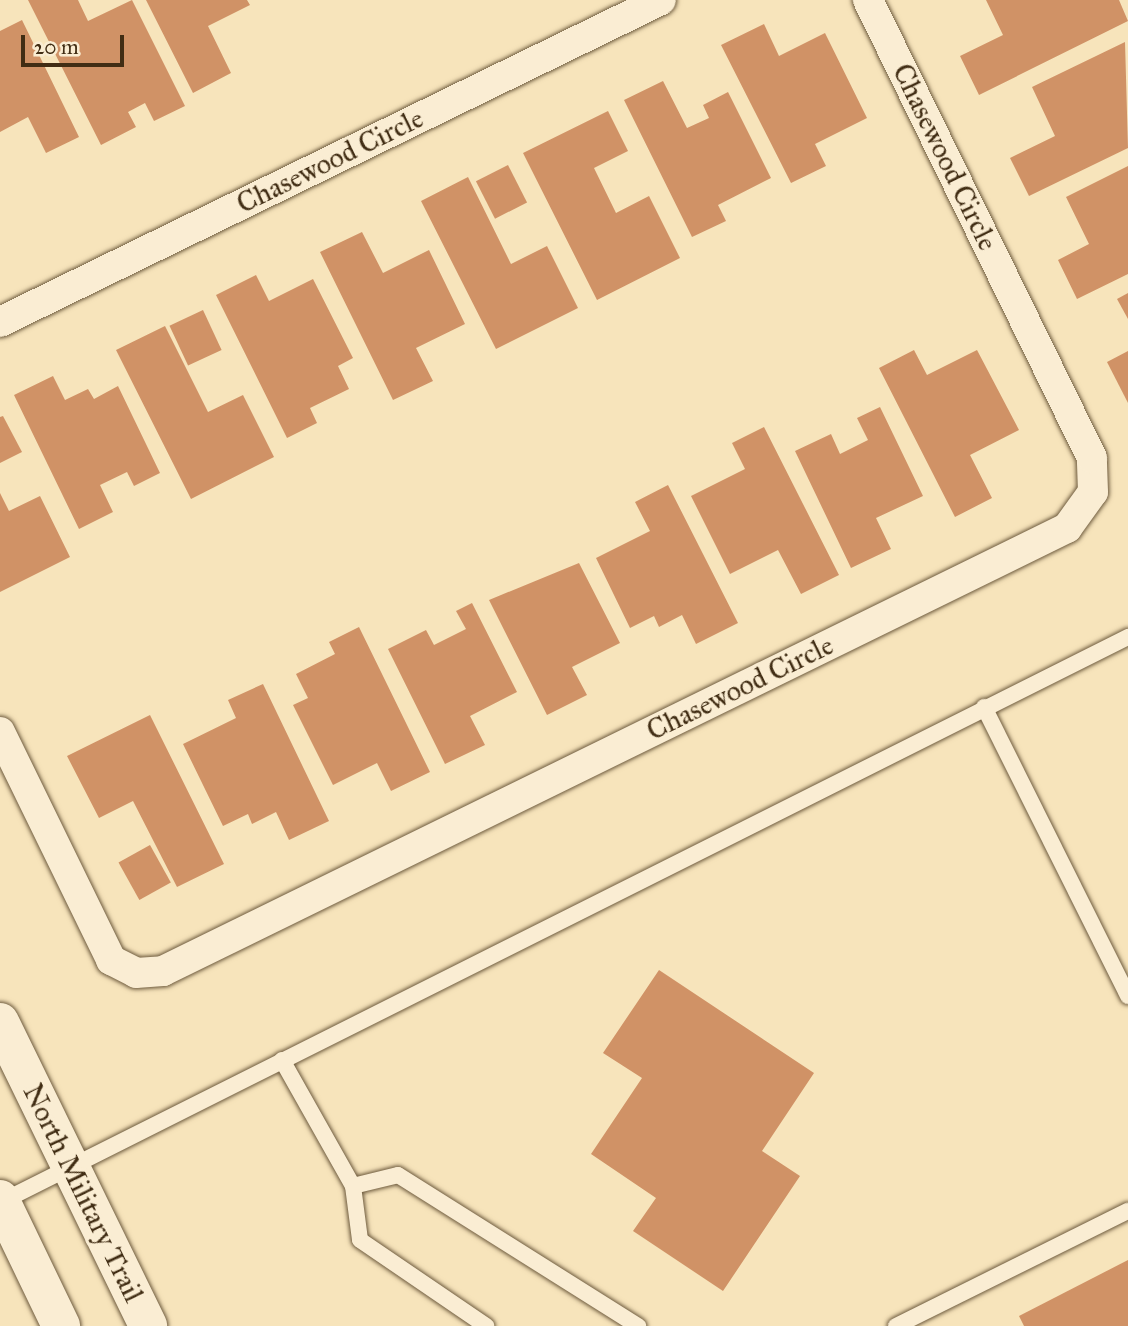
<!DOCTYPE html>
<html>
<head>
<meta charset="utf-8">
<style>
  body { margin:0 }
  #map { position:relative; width:1128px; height:1326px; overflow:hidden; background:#f7e4bb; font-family:"IM FELL Great Primer",serif }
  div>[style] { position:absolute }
  .building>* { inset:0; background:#d09266; transform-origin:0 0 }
  .roads { filter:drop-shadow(0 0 2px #6e5b3e) drop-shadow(0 0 2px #6e5b3e) }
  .service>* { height:16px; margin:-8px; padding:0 8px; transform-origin:8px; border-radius:8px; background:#faedd3 }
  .minor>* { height:30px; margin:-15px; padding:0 15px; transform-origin:15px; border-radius:15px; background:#faedd3 }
  .secondary>* { height:38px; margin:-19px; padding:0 19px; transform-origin:19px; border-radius:19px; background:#faedd3 }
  span { translate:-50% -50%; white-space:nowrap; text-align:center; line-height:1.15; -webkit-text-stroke:6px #faedd3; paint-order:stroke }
  .street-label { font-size:28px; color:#412d14 }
  .scale { position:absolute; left:21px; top:35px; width:103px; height:32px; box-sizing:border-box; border:4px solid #412d14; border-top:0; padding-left:9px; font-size:21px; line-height:24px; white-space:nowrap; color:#412d14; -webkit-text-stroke:5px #faedd3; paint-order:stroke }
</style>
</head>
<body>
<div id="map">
  <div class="building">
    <div style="clip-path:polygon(28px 0,78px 0,88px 21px,132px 0,185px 106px,154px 121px,145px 103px,128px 112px,136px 127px,101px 145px)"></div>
    <div style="clip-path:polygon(146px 0,247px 0,250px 5px,208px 26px,231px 73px,193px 93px)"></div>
    <div style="clip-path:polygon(986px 0,1119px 0,1128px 21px,979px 95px,960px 56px,1003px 35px)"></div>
    <div style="clip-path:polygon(22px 20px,79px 137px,46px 153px,28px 117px,0 132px,0 31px)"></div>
    <div style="clip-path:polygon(764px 24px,779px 56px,825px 33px,867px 118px,815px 144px,826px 166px,791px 183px,721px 45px)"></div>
    <div style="clip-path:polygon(1125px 42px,1128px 148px,1029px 196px,1010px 158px,1055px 136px,1032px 87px)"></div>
    <div style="clip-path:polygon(663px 81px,687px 128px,709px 118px,703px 105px,728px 92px,771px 178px,718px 205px,726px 221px,692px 237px,624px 100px)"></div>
    <div style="clip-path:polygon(608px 111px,628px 151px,594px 168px,616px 213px,649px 196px,680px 258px,597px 300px,523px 153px)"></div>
    <div style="left:508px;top:165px;width:42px;height:36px;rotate:63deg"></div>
    <div style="clip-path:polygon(1128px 166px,1128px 274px,1077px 299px,1058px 260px,1089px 244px,1066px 197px)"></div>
    <div style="clip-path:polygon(468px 177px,511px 264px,547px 246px,578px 308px,496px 349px,421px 201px)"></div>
    <div style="clip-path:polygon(362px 232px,383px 273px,429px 250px,465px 324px,416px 348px,433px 381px,393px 400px,320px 252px)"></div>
    <div style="clip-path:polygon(256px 275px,269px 301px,313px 279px,353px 358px,338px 366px,349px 389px,310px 408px,317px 423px,287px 438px,216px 295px)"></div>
    <div style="clip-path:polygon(1128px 293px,1128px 319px,1117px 299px)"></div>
    <div style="left:203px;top:310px;width:44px;height:37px;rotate:65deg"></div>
    <div style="clip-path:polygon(165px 326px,208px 412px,243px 395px,274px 457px,191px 499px,116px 350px)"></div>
    <div style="clip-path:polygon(914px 350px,927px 375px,977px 350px,1019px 430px,970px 455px,992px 498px,955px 517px,879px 368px)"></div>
    <div style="clip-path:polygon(1128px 351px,1128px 403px,1107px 362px)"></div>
    <div style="clip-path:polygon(53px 376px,65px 400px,88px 389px,94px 399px,118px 386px,160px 473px,134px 486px,127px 472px,100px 485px,113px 512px,79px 529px,14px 395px)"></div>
    <div style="clip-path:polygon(880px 407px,923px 496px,876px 518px,891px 549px,851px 568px,795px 451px,831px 434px,840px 454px,868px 440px,857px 418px)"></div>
    <div style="clip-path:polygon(3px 416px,22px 452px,0 463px,0 417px)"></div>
    <div style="clip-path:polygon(764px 427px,839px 575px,801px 594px,778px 550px,730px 574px,691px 496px,745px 469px,732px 443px)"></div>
    <div style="clip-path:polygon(668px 485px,738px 623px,696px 644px,682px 615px,659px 627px,654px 616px,630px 628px,596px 558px,650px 531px,635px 502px)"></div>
    <div style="clip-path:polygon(0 493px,9px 511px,40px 496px,70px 557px,0 592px)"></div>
    <div style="clip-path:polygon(579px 563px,620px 643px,572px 667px,587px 695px,547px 715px,489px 600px)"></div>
    <div style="clip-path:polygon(472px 603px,517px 692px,470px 716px,485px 745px,445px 764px,388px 649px,426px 630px,434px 645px,466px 629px,456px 611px)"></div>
    <div style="clip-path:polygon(359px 627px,430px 772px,391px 791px,377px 763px,333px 785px,293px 705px,308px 698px,296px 674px,335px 654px,329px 642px)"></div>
    <div style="clip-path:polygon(263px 684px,329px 821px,289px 840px,276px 812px,252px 824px,248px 814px,223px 826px,183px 744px,236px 718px,228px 700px)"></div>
    <div style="clip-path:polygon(150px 715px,224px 864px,177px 887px,133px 801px,99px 818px,67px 756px)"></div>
    <div style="left:150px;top:845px;width:43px;height:36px;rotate:61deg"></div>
    <div style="clip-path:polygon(659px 970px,814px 1073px,762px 1151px,800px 1176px,723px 1291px,633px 1231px,656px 1198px,591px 1154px,642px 1078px,603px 1053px)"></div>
    <div style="clip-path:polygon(1128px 1260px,1128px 1326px,1024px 1326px,1019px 1316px)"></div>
  </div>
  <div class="roads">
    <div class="service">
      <div style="left:984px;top:707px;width:323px;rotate:63.5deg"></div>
      <div style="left:282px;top:1060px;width:145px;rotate:60.6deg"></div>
      <div style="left:353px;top:1186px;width:46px;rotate:-13.7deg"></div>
      <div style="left:398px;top:1175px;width:284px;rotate:32.2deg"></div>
      <div style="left:353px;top:1186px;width:54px;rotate:82.6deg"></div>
      <div style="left:360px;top:1240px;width:153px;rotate:34.3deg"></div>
      <div style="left:1px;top:1202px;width:1261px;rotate:-26.63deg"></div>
      <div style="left:896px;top:1326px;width:259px;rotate:-26.4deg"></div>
    </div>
    <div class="minor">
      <div style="left:0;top:322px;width:735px;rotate:-25.97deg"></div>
      <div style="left:0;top:732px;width:254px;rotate:64deg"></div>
      <div style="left:111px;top:960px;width:28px;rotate:27deg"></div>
      <div style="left:136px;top:973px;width:27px;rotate:-4deg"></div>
      <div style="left:163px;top:971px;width:1007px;rotate:-26.11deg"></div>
      <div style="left:1067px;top:528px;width:44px;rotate:-54.2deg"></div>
      <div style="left:1093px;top:492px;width:34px;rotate:-92deg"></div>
      <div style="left:1092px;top:458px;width:510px;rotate:-116.06deg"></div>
    </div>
    <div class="secondary">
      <div style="left:0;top:1022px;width:338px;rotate:64deg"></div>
      <div style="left:0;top:1199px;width:141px;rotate:64.3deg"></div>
    </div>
  </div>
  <div class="street-label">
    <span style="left:945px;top:157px;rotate:64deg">Chasewood Circle</span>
    <span style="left:330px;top:161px;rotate:-26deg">Chasewood Circle</span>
    <span style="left:740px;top:688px;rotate:-26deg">Chasewood Circle</span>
    <span style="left:83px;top:1193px;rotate:64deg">North Military Trail</span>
  </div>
  <div class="scale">20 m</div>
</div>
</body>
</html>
